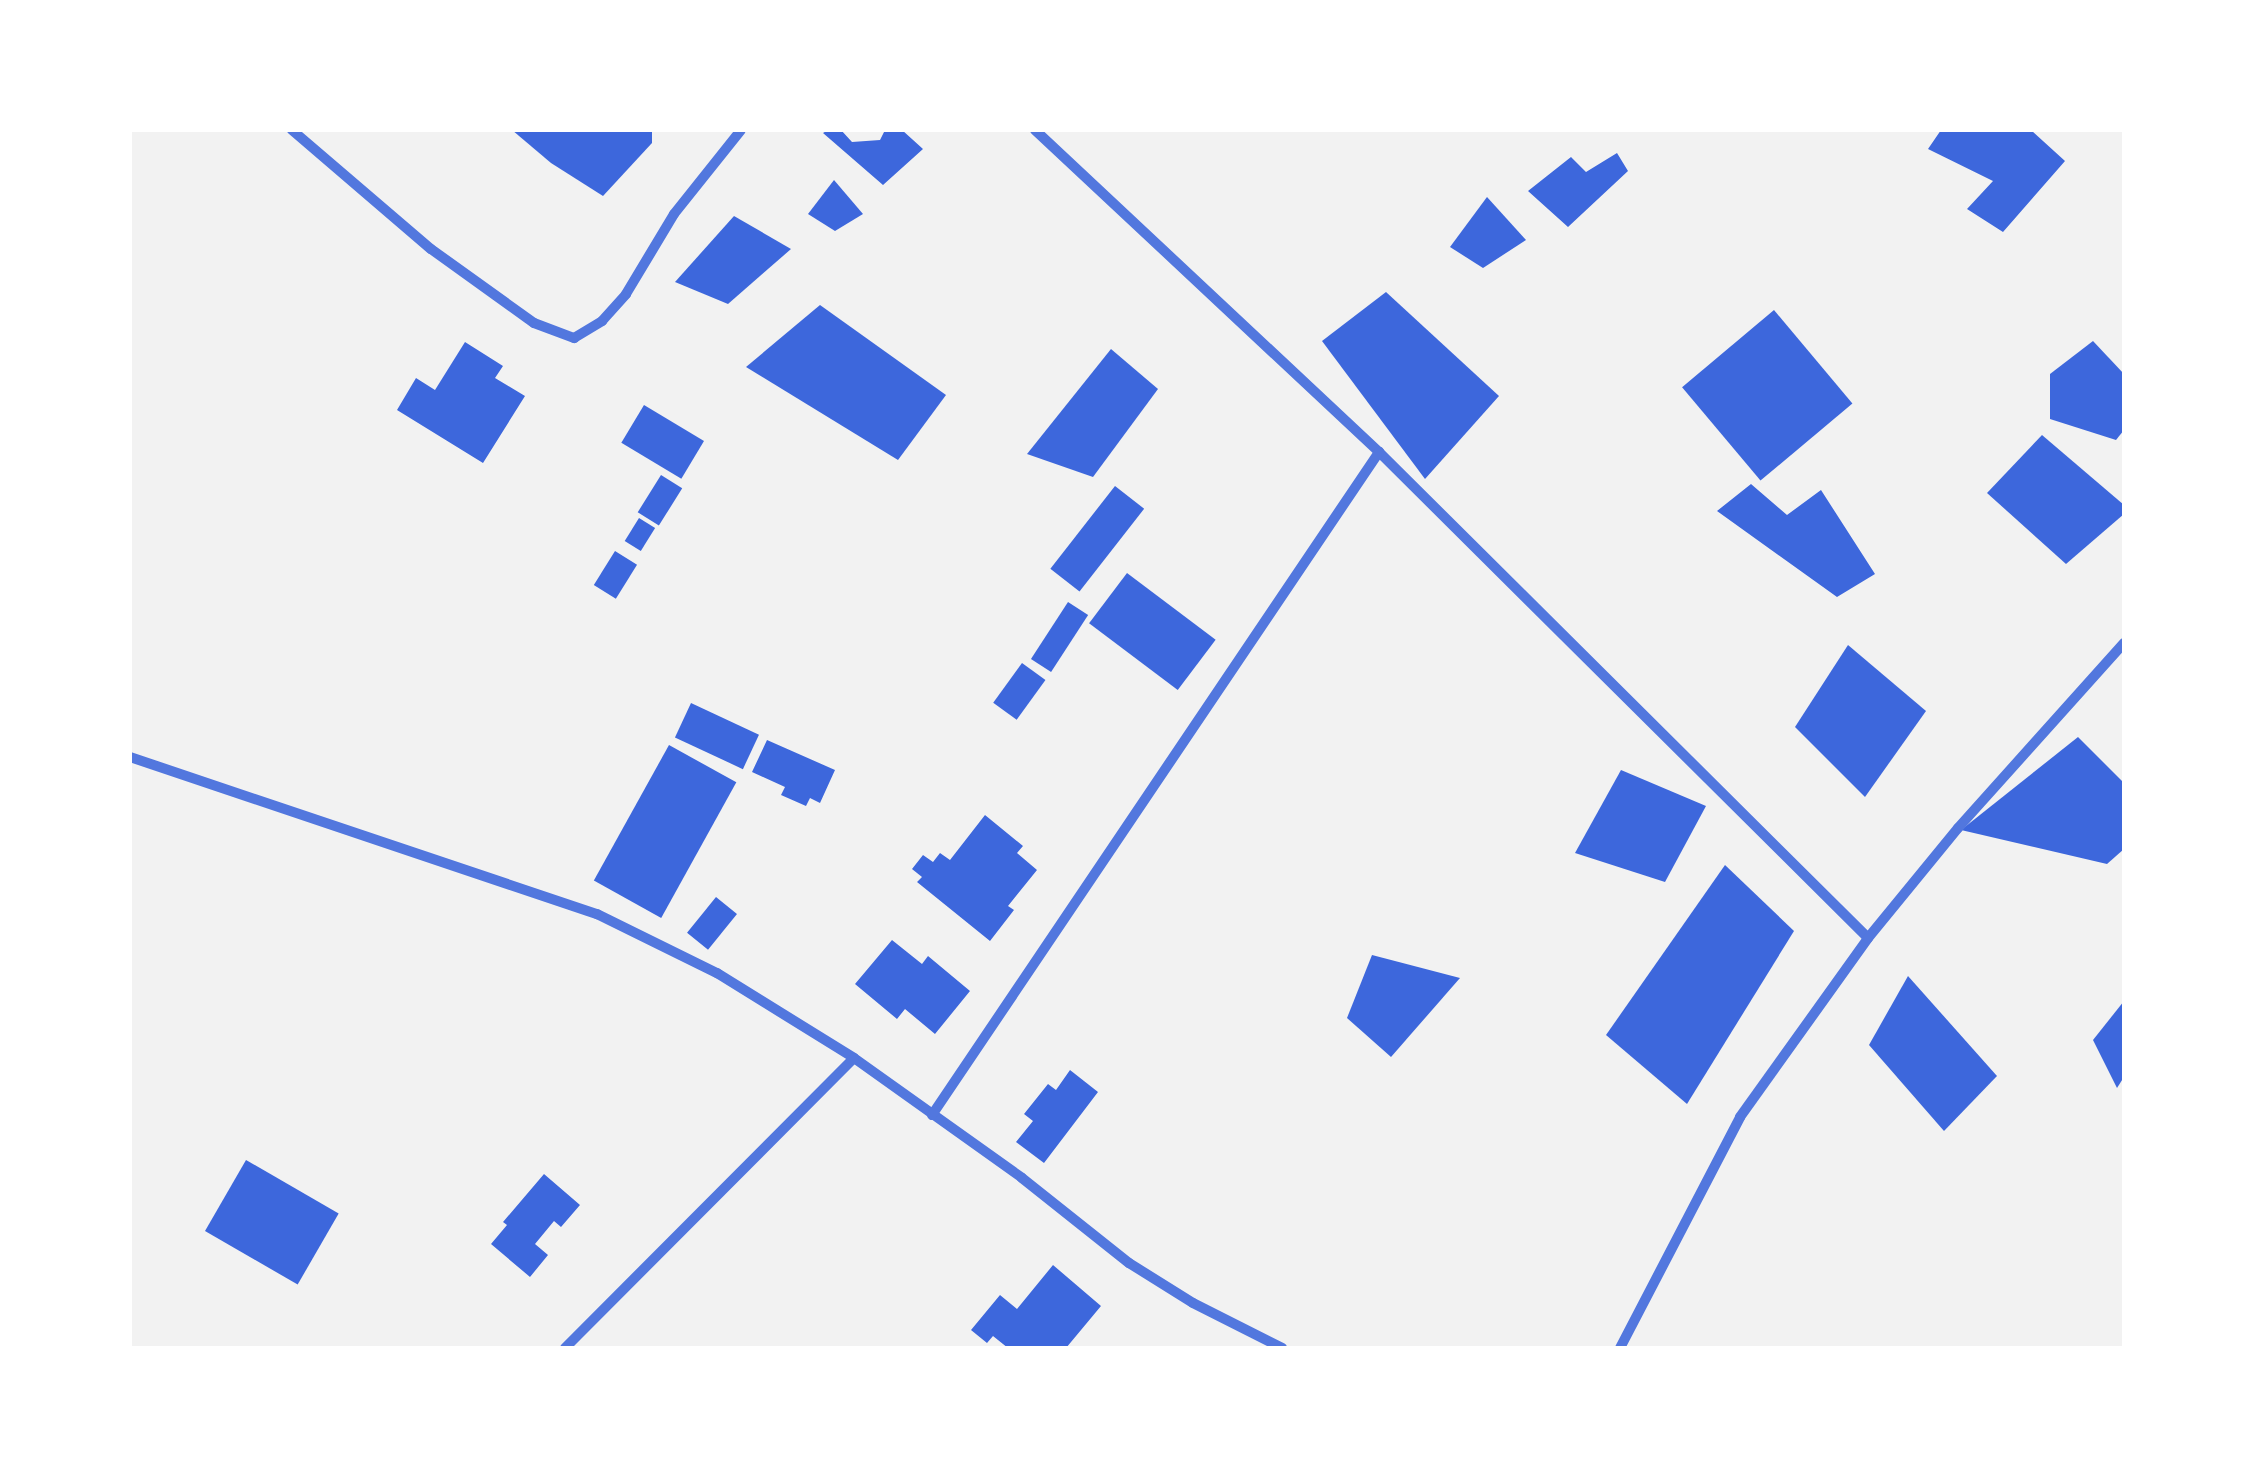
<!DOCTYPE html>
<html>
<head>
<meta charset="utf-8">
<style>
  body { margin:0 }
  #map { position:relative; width:2254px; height:1478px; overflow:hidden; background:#f2f2f2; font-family:"Asap Condensed",sans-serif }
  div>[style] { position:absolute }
  .building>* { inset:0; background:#3d67dc; transform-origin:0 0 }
  .minor>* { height:10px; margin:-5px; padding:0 5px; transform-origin:5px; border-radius:5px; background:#5277de }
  span { translate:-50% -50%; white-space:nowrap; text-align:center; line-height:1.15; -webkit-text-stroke:10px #fff; paint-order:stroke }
  .frame { position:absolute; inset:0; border:132px solid #fff; pointer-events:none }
</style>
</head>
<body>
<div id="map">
  <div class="building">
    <div style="clip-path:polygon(512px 130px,652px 130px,652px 143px,603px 196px,551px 163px)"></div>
    <div style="clip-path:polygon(828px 130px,841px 130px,852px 142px,880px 140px,885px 130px,902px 130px,923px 149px,883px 185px,823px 133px)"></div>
    <div style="clip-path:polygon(1941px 130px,2031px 130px,2065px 161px,2003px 232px,1967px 209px,1993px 181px,1928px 149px)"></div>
    <div style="clip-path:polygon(1617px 153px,1628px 171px,1568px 227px,1528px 191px,1571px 157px,1586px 172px)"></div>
    <div style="clip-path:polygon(834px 180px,863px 214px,835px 231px,808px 214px)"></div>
    <div style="clip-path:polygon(1487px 197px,1526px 240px,1483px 268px,1450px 247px)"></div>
    <div style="clip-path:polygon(734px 216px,791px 249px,728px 304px,675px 282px)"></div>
    <div style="clip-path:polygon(1386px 292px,1499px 396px,1425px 479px,1322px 341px)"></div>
    <div style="clip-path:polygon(820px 305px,946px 395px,898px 460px,746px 367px)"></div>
    <div style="left:1774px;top:310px;width:122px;height:120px;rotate:50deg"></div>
    <div style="clip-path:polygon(2093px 341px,2124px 374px,2124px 430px,2116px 440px,2050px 419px,2050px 374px)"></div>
    <div style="clip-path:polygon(465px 342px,503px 366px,495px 378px,525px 396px,483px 463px,397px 410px,416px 378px,435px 390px)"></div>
    <div style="clip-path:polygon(1111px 349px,1158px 389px,1093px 477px,1027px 454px)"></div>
    <div style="left:644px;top:405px;width:70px;height:44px;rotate:31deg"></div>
    <div style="clip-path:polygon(2042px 435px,2124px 505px,2124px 514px,2066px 564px,1987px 493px)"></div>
    <div style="left:661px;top:475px;width:25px;height:44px;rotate:32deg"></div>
    <div style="clip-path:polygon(1751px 484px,1787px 515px,1821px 490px,1875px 574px,1837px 597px,1717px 511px)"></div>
    <div style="left:1115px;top:486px;width:37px;height:105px;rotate:38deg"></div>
    <div style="left:639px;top:518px;width:19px;height:27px;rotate:32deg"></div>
    <div style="left:615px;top:551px;width:26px;height:40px;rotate:32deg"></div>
    <div style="left:1127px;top:573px;width:111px;height:63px;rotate:37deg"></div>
    <div style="left:1068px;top:602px;width:24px;height:68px;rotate:33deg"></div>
    <div style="clip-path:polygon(1848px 645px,1926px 711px,1865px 797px,1795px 727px)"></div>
    <div style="left:1022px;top:663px;width:29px;height:49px;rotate:36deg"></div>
    <div style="left:691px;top:703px;width:75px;height:38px;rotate:25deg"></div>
    <div style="clip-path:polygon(2078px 737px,2124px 783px,2124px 849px,2107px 864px,1961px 830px)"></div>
    <div style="clip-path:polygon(767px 740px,835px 770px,820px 803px,810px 798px,806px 806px,781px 795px,785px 787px,752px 772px)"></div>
    <div style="left:669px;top:745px;width:77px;height:155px;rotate:29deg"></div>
    <div style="clip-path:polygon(1621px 770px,1706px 806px,1665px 882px,1575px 853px)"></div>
    <div style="clip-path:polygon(985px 815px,1023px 846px,1017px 853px,1037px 870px,1008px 906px,1014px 910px,990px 941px,917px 882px,922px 877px,912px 869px,923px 855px,933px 862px,940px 853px,950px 860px)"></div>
    <div style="clip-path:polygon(1725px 865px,1794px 931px,1687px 1104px,1606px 1035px)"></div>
    <div style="left:716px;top:897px;width:27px;height:46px;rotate:39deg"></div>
    <div style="clip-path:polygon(892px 940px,922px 964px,928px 956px,970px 991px,935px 1034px,905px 1009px,897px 1019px,855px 984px)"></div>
    <div style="clip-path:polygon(1372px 955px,1460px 978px,1391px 1057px,1347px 1018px)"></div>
    <div style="clip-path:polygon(1908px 976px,1997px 1076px,1944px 1131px,1869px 1045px)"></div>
    <div style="clip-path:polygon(2124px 1001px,2124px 1077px,2117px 1088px,2093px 1040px)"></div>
    <div style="clip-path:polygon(1070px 1070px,1098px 1092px,1044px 1163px,1016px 1142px,1033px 1121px,1024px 1114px,1048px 1084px,1056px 1090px)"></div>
    <div style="left:246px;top:1160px;width:107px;height:82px;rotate:30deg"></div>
    <div style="clip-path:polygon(544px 1174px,580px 1205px,561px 1227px,554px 1221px,535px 1244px,548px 1255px,530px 1277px,491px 1244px,507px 1225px,503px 1222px)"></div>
    <div style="clip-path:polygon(1053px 1265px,1101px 1306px,1066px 1348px,1008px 1348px,993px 1336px,987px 1343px,971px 1330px,1000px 1295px,1017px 1309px)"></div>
  </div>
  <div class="minor">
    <div style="left:292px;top:130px;width:183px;rotate:40.6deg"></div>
    <div style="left:431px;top:249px;width:127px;rotate:35.7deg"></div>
    <div style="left:534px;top:323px;width:43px;rotate:20.6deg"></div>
    <div style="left:574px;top:338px;width:33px;rotate:-31deg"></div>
    <div style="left:602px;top:321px;width:36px;rotate:-48deg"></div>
    <div style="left:626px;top:294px;width:93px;rotate:-59deg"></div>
    <div style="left:674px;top:214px;width:107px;rotate:-51.4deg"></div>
    <div style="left:1035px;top:130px;width:471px;rotate:43.1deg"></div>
    <div style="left:1379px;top:452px;width:689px;rotate:44.82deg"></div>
    <div style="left:130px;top:757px;width:493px;rotate:18.6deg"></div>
    <div style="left:597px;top:914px;width:134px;rotate:26.2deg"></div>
    <div style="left:717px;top:973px;width:161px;rotate:31.8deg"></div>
    <div style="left:854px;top:1058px;width:206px;rotate:35.5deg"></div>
    <div style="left:1022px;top:1178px;width:137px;rotate:38.5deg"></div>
    <div style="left:1129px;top:1263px;width:75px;rotate:32deg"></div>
    <div style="left:1193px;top:1303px;width:100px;rotate:26.8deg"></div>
    <div style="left:932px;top:1115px;width:800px;rotate:-56.01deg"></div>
    <div style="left:565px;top:1348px;width:409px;rotate:-45.1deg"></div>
    <div style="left:1620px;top:1348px;width:260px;rotate:-62.5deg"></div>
    <div style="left:1740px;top:1117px;width:220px;rotate:-54.4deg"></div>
    <div style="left:1868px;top:938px;width:142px;rotate:-50.7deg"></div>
    <div style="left:1958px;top:828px;width:249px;rotate:-48.1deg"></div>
  </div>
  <div class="frame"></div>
</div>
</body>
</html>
